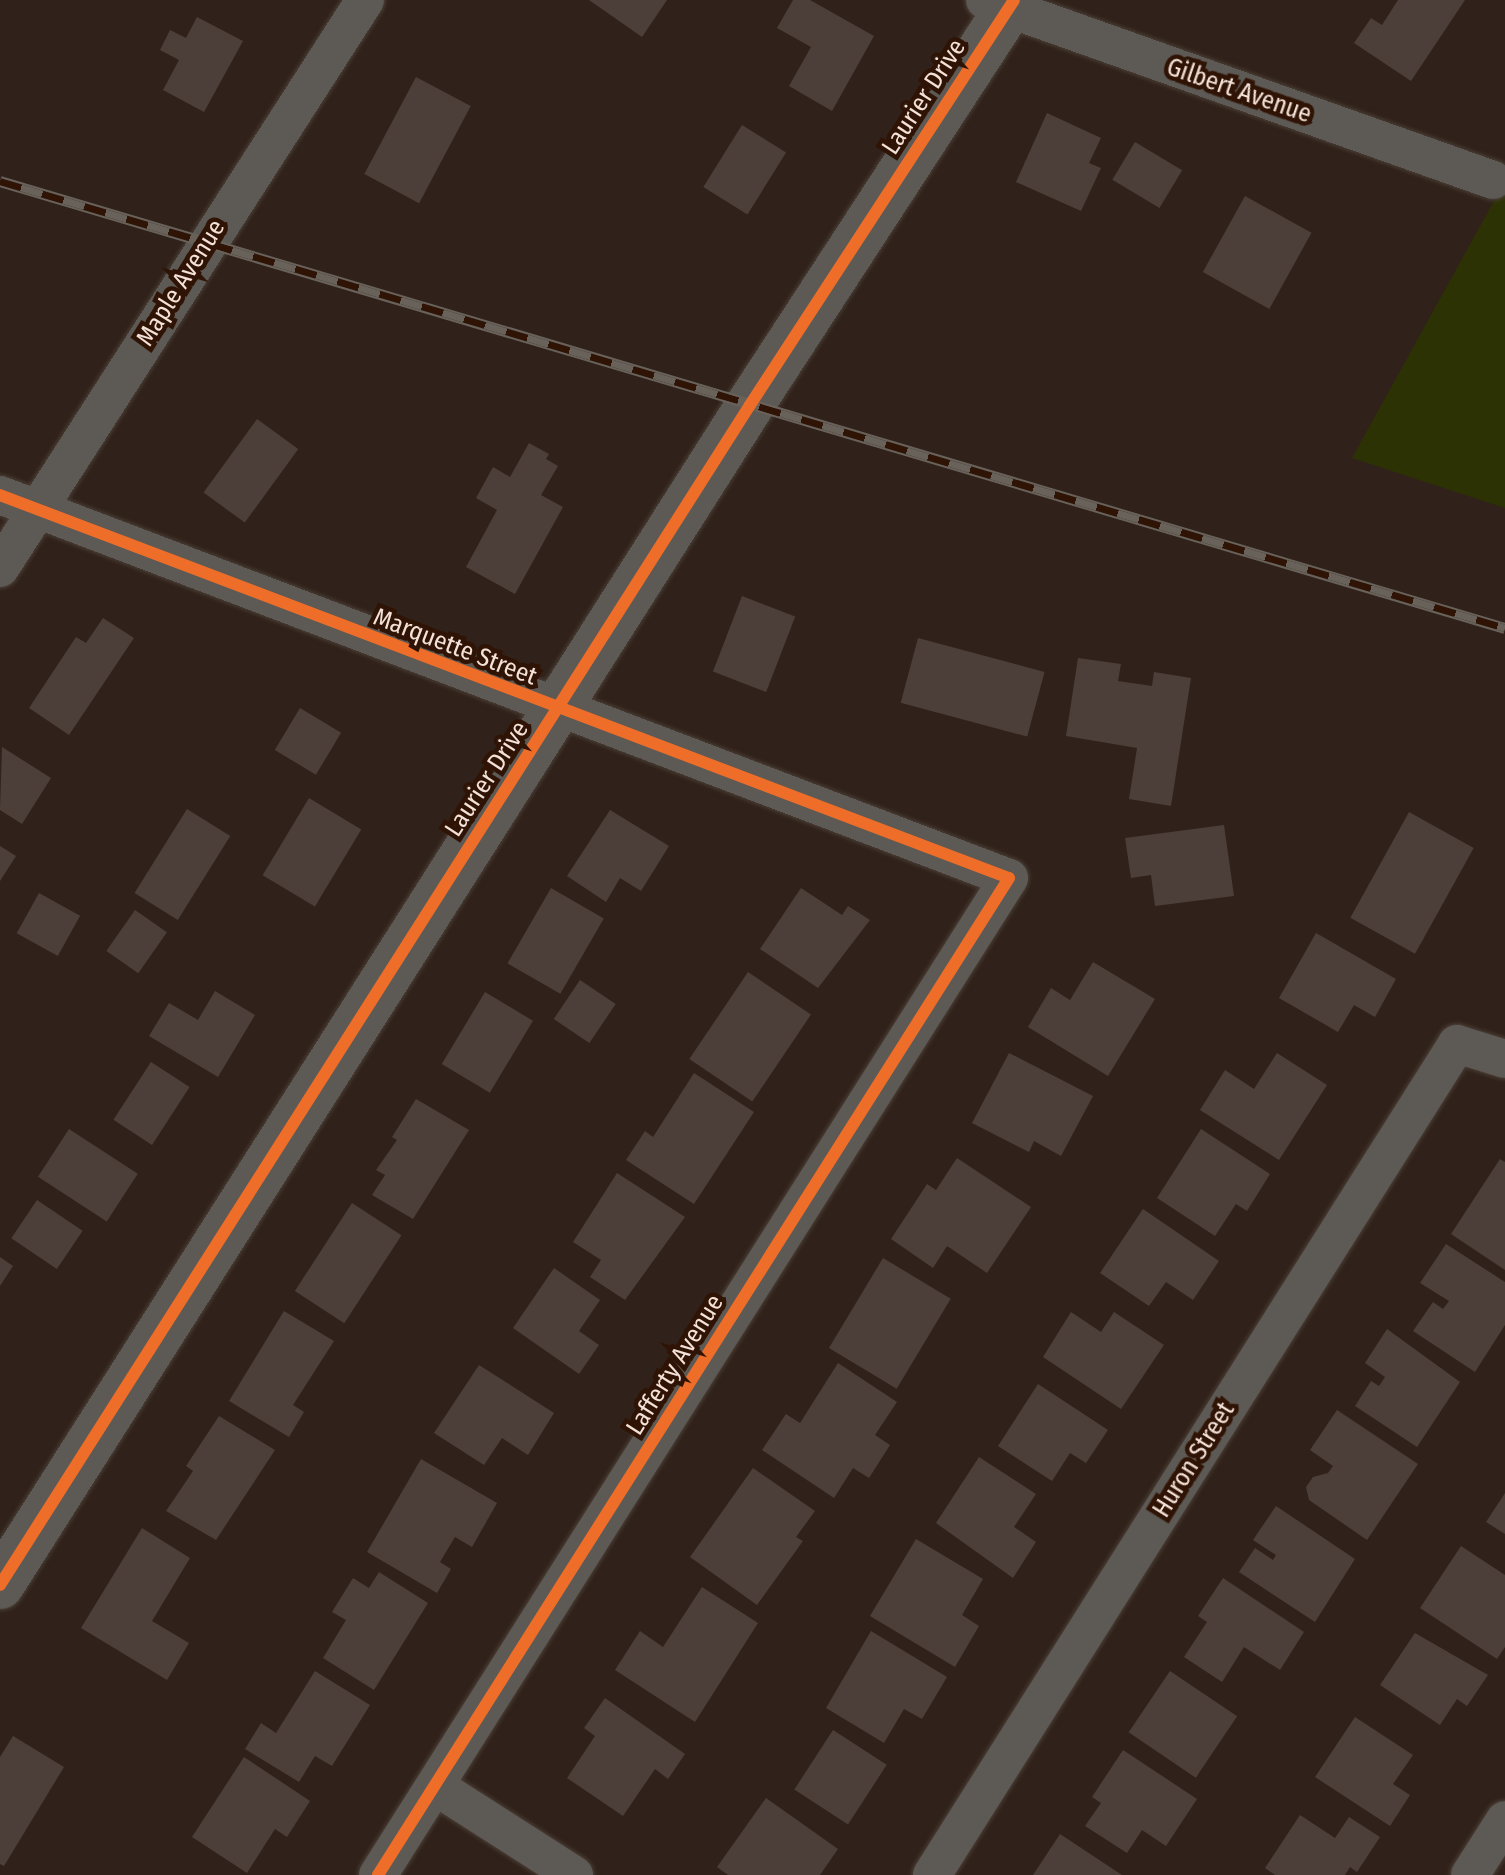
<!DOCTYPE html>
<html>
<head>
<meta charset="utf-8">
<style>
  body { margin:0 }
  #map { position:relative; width:1505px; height:1875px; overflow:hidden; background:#30221a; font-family:"Fira Sans Condensed",sans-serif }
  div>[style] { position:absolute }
  .green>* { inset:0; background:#2d3205 }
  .building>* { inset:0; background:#4c3f39; transform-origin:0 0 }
  .roads { filter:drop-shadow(0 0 2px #4a3e36) drop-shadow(0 0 2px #4a3e36) }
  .minor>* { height:38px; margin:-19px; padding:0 19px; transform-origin:19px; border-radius:19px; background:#5d5954 }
  .tertiary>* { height:48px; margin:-24px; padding:0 24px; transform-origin:24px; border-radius:24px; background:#5d5954 }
  .rail>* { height:11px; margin-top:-5.5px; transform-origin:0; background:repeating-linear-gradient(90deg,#2f1406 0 22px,#69625b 0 44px); box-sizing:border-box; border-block:2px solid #69625b }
  .cycleway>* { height:12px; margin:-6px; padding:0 6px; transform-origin:6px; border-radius:6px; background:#ee6e29 }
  span { translate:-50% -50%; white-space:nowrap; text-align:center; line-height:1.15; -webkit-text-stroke:9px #2f1406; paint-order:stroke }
  .street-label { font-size:25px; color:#f4e1d8 }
</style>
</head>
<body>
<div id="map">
  <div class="green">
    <div style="clip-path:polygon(1505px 181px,1505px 508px,1352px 458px)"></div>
  </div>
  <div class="building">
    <div style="clip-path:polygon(589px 0,667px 0,642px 37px)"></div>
    <div style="clip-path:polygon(793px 0,810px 0,874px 36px,832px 111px,789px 86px,811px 47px,777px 28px)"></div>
    <div style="clip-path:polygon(1398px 0,1465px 0,1411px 81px,1354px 43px,1371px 18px,1382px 25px)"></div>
    <div style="clip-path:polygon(197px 17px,243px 41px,204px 112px,163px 90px,179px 60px,160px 50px,170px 30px,186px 38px)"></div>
    <div style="left:416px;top:77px;width:62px;height:110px;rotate:28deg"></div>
    <div style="clip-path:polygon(1047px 113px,1101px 138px,1089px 163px,1101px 168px,1081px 211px,1016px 182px)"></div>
    <div style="left:742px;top:125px;width:52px;height:73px;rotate:32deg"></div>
    <div style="left:1135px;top:142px;width:55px;height:44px;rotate:31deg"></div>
    <div style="left:1245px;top:196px;width:76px;height:87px;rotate:29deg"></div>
    <div style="left:257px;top:419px;width:51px;height:91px;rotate:36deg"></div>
    <div style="clip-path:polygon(529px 443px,549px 454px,546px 459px,558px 466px,541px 495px,563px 507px,515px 594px,466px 567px,497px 510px,476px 498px,493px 467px,510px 477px)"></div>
    <div style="left:742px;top:596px;width:57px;height:81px;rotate:21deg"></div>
    <div style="clip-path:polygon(103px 618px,134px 638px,69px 735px,29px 708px,76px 637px,86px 643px)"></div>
    <div style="left:918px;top:638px;width:131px;height:67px;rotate:15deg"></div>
    <div style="clip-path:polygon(1078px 658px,1121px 664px,1118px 681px,1152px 686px,1154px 672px,1191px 678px,1171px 806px,1129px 799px,1137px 748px,1066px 736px)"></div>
    <div style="left:300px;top:708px;width:48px;height:49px;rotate:31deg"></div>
    <div style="clip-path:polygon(2px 747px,51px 778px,22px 824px,0 810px)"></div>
    <div style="left:309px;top:798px;width:61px;height:90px;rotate:31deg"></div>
    <div style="left:187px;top:809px;width:51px;height:99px;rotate:32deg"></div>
    <div style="clip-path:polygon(610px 810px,669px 846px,641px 891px,620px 878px,606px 902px,567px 876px)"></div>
    <div style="left:1409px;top:812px;width:74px;height:121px;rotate:29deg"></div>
    <div style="clip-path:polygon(1224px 825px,1234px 896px,1155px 906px,1151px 875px,1131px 878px,1125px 838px)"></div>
    <div style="clip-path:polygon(0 846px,16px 856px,0 881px)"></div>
    <div style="left:551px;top:888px;width:61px;height:87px;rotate:30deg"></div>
    <div style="clip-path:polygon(801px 888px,842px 915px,848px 906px,870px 920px,818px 988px,760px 949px)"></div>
    <div style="left:39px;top:893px;width:47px;height:46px;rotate:29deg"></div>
    <div style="left:135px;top:910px;width:39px;height:50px;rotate:35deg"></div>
    <div style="clip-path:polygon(1316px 933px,1396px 979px,1375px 1017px,1354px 1005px,1338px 1032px,1279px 998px)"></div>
    <div style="clip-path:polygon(1093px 962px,1155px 999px,1108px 1076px,1028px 1027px,1051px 988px,1070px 1000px)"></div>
    <div style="left:748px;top:972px;width:76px;height:105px;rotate:34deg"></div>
    <div style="left:580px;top:980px;width:43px;height:47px;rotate:34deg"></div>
    <div style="clip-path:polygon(215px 991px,255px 1015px,218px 1077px,149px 1036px,169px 1003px,198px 1020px)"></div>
    <div style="left:485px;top:992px;width:56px;height:84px;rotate:31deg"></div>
    <div style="clip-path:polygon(1009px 1053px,1093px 1096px,1061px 1156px,1034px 1141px,1029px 1152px,972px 1123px)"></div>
    <div style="clip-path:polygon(1277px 1053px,1327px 1085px,1279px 1160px,1200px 1110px,1225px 1070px,1254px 1089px)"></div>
    <div style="left:151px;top:1062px;width:46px;height:69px;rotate:33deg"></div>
    <div style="clip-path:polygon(694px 1073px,754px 1112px,694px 1204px,626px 1160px,645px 1131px,653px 1137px)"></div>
    <div style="clip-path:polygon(416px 1099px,469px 1130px,413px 1219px,372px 1195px,385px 1175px,376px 1170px,397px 1140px,392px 1137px)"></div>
    <div style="left:69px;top:1129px;width:82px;height:57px;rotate:33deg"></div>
    <div style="clip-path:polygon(1201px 1129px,1270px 1174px,1247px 1211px,1236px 1204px,1215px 1236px,1157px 1198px)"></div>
    <div style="clip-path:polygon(957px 1158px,1031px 1207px,987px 1273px,947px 1246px,933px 1268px,891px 1239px,927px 1184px,936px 1190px)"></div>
    <div style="clip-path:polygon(1500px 1159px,1505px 1162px,1505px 1270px,1451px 1234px)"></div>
    <div style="clip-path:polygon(617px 1173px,685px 1217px,625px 1300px,590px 1277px,601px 1260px,573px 1242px)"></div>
    <div style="left:37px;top:1200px;width:55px;height:46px;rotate:34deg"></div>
    <div style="left:352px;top:1203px;width:59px;height:105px;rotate:33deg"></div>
    <div style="clip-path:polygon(1143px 1209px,1219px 1261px,1193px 1300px,1166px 1282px,1149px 1306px,1100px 1273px)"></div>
    <div style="clip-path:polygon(1446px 1244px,1505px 1282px,1505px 1325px,1475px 1372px,1413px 1331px,1433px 1302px,1443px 1309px,1449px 1301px,1420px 1283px)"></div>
    <div style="clip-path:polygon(0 1257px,13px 1266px,0 1286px)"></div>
    <div style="left:883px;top:1258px;width:79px;height:105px;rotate:31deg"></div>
    <div style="clip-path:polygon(554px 1268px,600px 1300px,579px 1331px,599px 1345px,579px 1374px,513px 1328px)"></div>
    <div style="clip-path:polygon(284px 1311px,334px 1341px,293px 1405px,304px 1412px,289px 1437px,229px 1401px)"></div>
    <div style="clip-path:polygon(1071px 1312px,1101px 1332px,1114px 1312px,1164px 1345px,1121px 1409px,1043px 1357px)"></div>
    <div style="clip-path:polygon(1387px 1329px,1460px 1382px,1417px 1447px,1355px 1406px,1371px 1381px,1379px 1386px,1385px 1377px,1365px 1363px)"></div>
    <div style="clip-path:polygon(838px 1363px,897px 1402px,875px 1435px,890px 1445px,869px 1478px,853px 1468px,834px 1498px,762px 1450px,786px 1414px,800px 1423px)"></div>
    <div style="clip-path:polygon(479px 1365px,554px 1413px,528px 1455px,502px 1438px,484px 1465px,434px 1433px)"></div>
    <div style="clip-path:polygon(1038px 1384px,1108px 1430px,1086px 1463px,1070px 1453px,1052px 1481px,998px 1446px)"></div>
    <div style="clip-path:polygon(1337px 1410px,1418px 1464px,1367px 1540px,1309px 1500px,1306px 1487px,1313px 1477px,1328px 1473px,1333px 1466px,1310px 1450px)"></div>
    <div style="clip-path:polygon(219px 1416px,275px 1450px,216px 1540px,166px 1511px,193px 1471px,186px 1466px)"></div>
    <div style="clip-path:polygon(979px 1457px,1036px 1494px,1014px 1527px,1036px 1542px,1013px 1578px,936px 1523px)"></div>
    <div style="clip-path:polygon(421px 1459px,497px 1503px,472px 1547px,455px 1537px,440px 1562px,451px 1569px,437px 1593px,367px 1552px)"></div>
    <div style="clip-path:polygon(753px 1468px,815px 1511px,796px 1537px,803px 1541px,757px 1605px,690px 1557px)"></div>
    <div style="clip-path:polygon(1505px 1493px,1505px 1534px,1486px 1522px)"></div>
    <div style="clip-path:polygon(1276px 1506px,1355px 1559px,1315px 1622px,1239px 1572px,1255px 1548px,1273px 1560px,1276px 1555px,1253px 1540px)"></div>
    <div style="clip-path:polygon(142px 1528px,190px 1558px,152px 1621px,189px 1643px,167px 1680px,81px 1628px)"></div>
    <div style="clip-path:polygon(916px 1539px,983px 1579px,962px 1615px,979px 1626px,955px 1667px,870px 1616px)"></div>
    <div style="clip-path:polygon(1461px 1546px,1505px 1575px,1505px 1647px,1497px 1659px,1420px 1608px)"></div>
    <div style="clip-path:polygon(379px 1572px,428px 1603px,374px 1690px,323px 1658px,346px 1620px,332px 1612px,353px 1578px,369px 1588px)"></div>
    <div style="clip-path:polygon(1223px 1578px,1304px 1632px,1280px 1670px,1244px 1647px,1222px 1682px,1184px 1657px,1207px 1622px,1198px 1616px)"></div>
    <div style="clip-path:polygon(702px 1587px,758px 1623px,695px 1722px,615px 1670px,640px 1631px,663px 1647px)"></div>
    <div style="clip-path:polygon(871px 1631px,947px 1677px,922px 1719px,904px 1709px,884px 1743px,826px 1708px)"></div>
    <div style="clip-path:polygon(1415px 1633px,1488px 1675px,1467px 1706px,1457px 1699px,1440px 1725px,1380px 1685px)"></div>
    <div style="clip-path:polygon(315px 1671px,370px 1705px,332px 1766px,315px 1756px,299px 1782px,245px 1749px,261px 1723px,276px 1733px)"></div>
    <div style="left:1170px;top:1671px;width:81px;height:74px;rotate:34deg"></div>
    <div style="clip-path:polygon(605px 1698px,685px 1754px,668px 1779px,655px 1769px,623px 1816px,567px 1778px,595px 1736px,584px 1728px)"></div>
    <div style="clip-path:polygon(1355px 1717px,1413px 1755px,1393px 1784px,1410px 1795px,1390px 1826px,1315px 1777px)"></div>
    <div style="left:833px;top:1730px;width:64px;height:71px;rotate:33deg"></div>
    <div style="clip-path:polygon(13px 1736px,64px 1767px,4px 1866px,0 1864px,0 1757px)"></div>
    <div style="clip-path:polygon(1123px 1750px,1197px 1799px,1166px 1846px,1142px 1830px,1127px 1853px,1085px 1826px,1101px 1803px,1092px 1797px)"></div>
    <div style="clip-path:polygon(244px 1757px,310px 1801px,287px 1837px,275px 1829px,247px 1873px,192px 1837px)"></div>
    <div style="clip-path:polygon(766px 1798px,838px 1849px,820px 1875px,728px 1875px,717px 1867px)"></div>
    <div style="clip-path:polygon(1300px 1815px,1335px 1838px,1349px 1817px,1380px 1837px,1357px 1872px,1350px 1867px,1345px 1875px,1275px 1875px,1265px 1868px)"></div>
    <div style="clip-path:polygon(1060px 1834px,1122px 1875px,1033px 1875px)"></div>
  </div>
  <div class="roads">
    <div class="minor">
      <div style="left:985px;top:0;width:539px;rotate:19.51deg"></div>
      <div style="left:0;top:495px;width:1079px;rotate:20.79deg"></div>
      <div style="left:1009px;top:878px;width:1180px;rotate:122.33deg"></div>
      <div style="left:0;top:568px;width:675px;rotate:-57.27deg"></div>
      <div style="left:435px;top:1786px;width:165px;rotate:32.6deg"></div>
      <div style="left:932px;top:1875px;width:983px;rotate:-57.72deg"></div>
      <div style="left:1457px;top:1044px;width:50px;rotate:17.4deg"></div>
      <div style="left:1470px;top:1875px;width:65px;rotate:-57.5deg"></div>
    </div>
    <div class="tertiary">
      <div style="left:0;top:1585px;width:1398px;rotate:-57.56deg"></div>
      <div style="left:750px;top:405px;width:483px;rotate:-56.9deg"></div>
    </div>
  </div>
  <div class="rail">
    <div style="left:0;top:181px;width:1570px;rotate:16.54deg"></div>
  </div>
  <div class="cycleway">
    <div style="left:0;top:495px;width:1079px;rotate:20.79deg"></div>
    <div style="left:1009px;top:878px;width:1180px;rotate:122.33deg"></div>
    <div style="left:0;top:1585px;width:1398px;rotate:-57.56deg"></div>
    <div style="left:750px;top:405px;width:483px;rotate:-56.9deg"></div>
  </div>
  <div class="street-label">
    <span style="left:1239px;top:91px;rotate:19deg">Gilbert Avenue</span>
    <span style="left:924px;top:97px;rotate:-57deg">Laurier Drive</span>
    <span style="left:181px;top:283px;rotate:-58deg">Maple Avenue</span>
    <span style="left:455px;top:647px;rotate:21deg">Marquette Street</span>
    <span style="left:487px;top:779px;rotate:-57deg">Laurier Drive</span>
    <span style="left:675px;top:1365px;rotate:-58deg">Lafferty Avenue</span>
    <span style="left:1194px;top:1460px;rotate:-58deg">Huron Street</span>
  </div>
</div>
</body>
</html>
